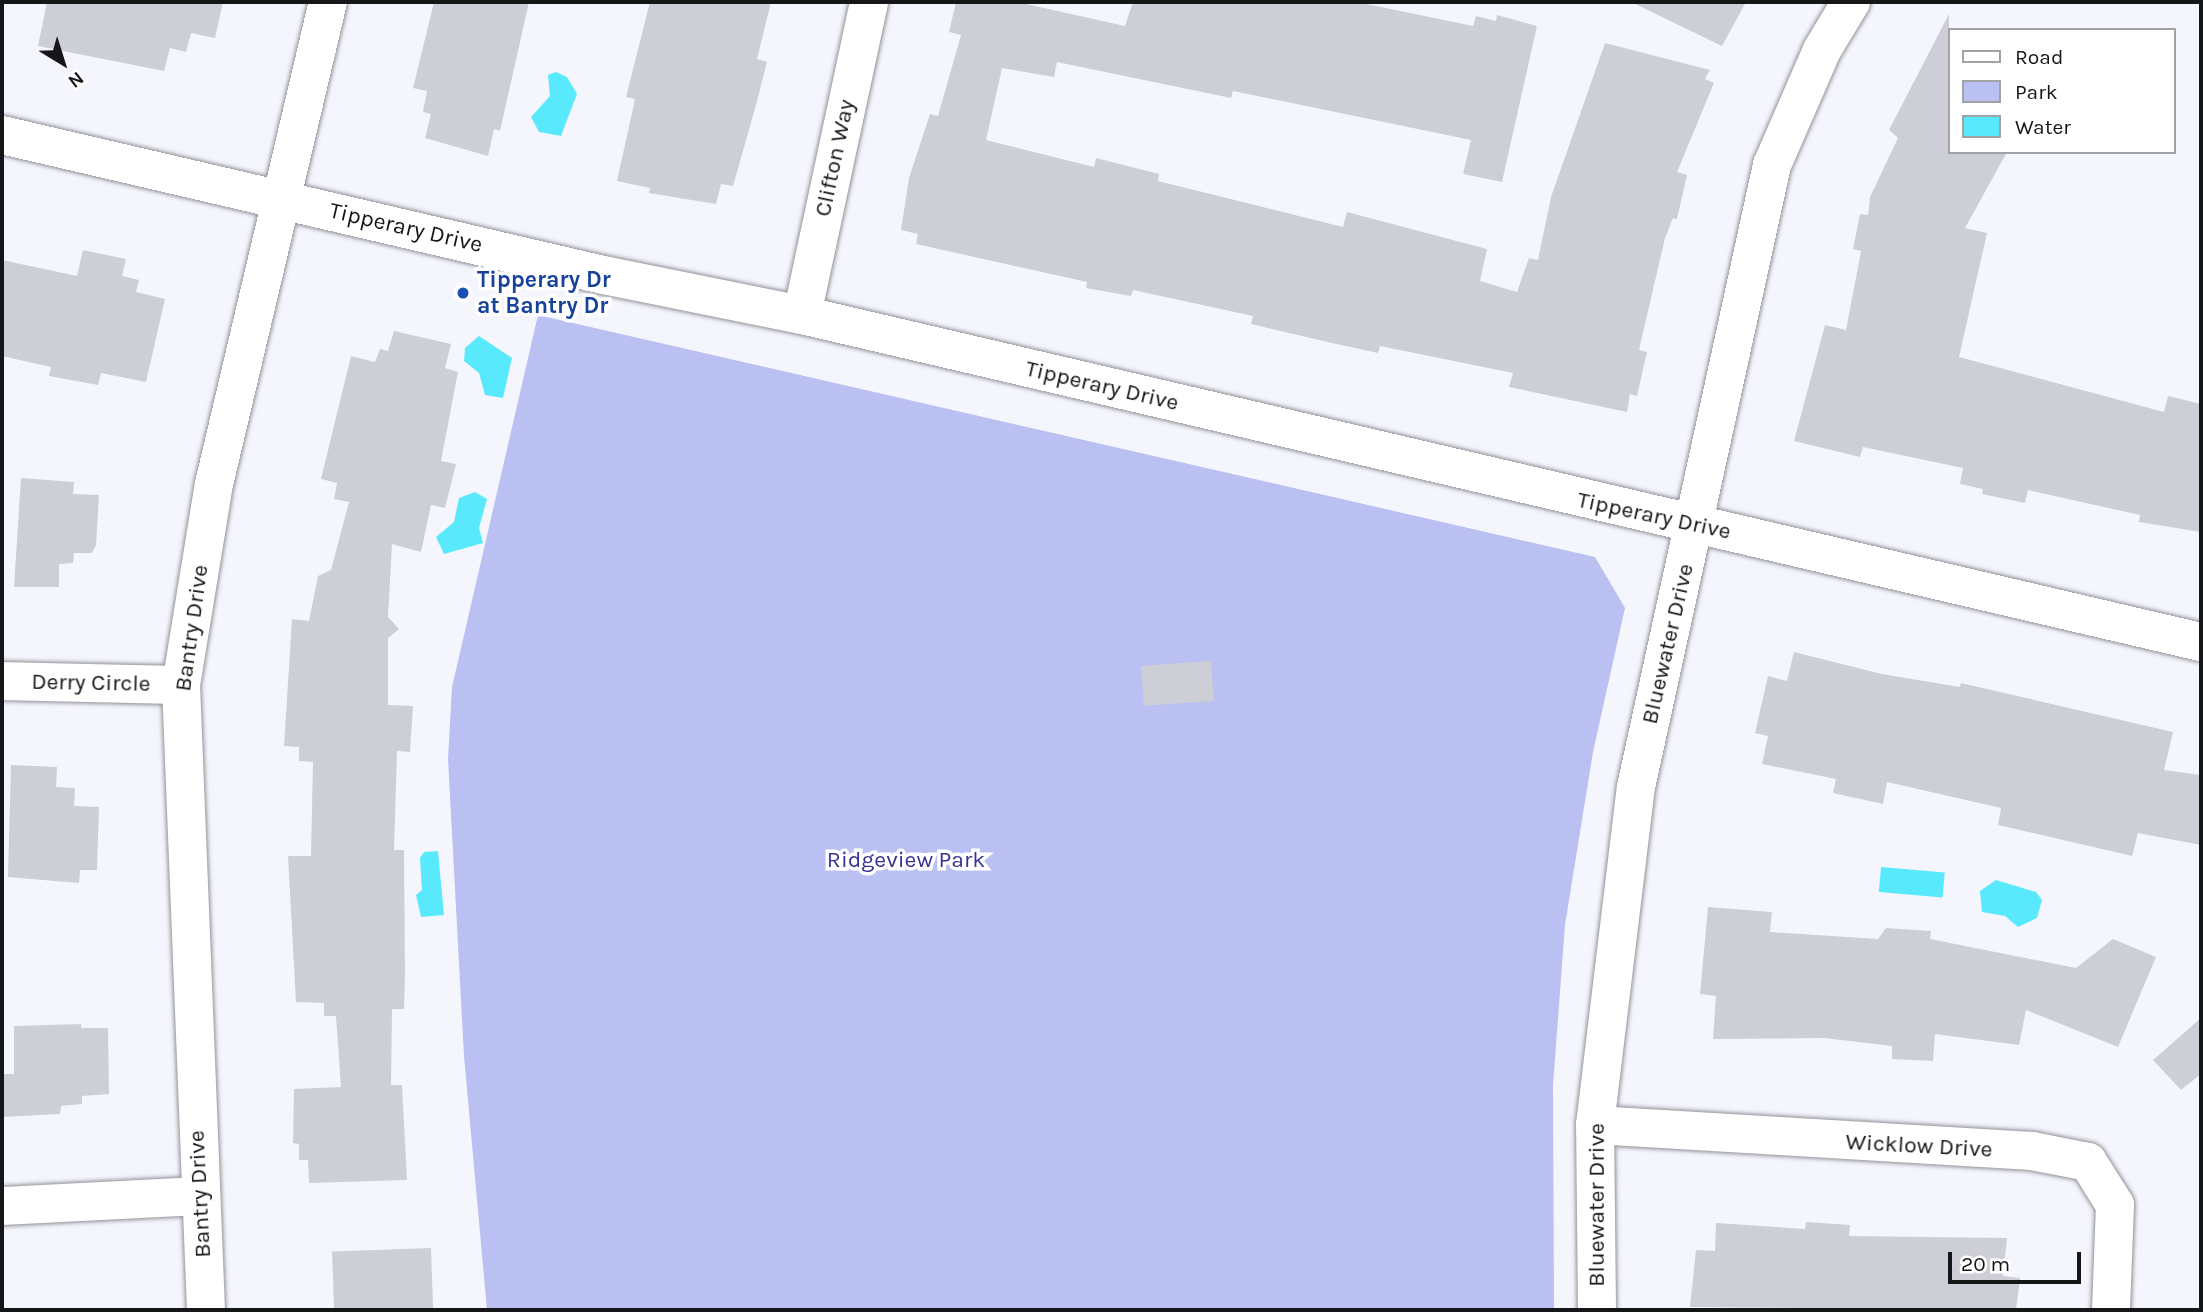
<!DOCTYPE html>
<html>
<head>
<meta charset="utf-8">
<style>
  body { margin:0 }
  #map { position:relative; width:2203px; height:1312px; overflow:hidden; background:#f5f6fd; font-family:Karla,sans-serif }
  div>[style] { position:absolute }
  .green>* { inset:0; background:#bac0f2 }
  .water>* { inset:0; background:#59e9fd; transform-origin:0 0 }
  .building>* { inset:0; background:#cecfd6; transform-origin:0 0 }
  .roads { filter:drop-shadow(0 0 2px #929399) drop-shadow(0 0 2px #929399) }
  .street>* { height:38px; margin:-19px; padding:0 19px; transform-origin:19px; border-radius:19px; background:#fff }
  .dots>* { width:19px; height:19px; translate:-50% -50%; box-sizing:border-box; border:4px solid #fff; border-radius:50% }
  span { translate:-50% -50%; white-space:nowrap; text-align:center; line-height:1.15; -webkit-text-stroke:7px #fff; paint-order:stroke }
  .street-label { font-size:23px; color:#151618 }
  .transit-label { font-size:23px; color:#164399; font-weight:700 }
  .left { translate:0 -50%; text-align:left }
  .park-label { font-size:23px; color:#393395 }
  .frame { position:absolute; inset:0; border:4px solid #151618; pointer-events:none }
  .legend { position:absolute; left:1948px; top:28px; width:228px; height:126px; box-sizing:border-box; background:#fff; border:2px solid #a1a2a3; margin:0; padding:9px 12px; list-style:none; font-size:21px; color:#151618 }
  .legend li { display:flex; align-items:center; gap:14px; height:35px }
  .legend b { width:35px; border:2px solid #a1a2a3 }
  .north { position:absolute; left:28px; top:28px; width:70px; height:70px; -webkit-text-stroke:5px #fff; paint-order:stroke; rotate:142deg; font-size:19px; font-weight:700; line-height:28px; text-align:center; color:#151618 }
  .north::after { content:''; display:block; margin:auto; width:24px; height:32px; background:#151618; clip-path:polygon(50% 0,100% 100%,50% 72%,0 100%) }
  .scale { position:absolute; left:1948px; top:1252px; width:133px; height:32px; box-sizing:border-box; border:4px solid #151618; border-top:0; padding-left:9px; font-size:21px; line-height:24px; white-space:nowrap; color:#151618; -webkit-text-stroke:5px #fff; paint-order:stroke }
</style>
</head>
<body>
<div id="map">
  <div class="green">
    <div style="clip-path:polygon(538px 315px,1595px 557px,1625px 608px,1593px 752px,1565px 925px,1553px 1085px,1554px 1310px,487px 1310px,464px 1056px,448px 759px,452px 687px)"></div>
  </div>
  <div class="water">
    <div style="clip-path:polygon(556px 72px,567px 77px,577px 94px,561px 136px,539px 132px,531px 117px,550px 96px,548px 75px)"></div>
    <div style="clip-path:polygon(479px 336px,512px 358px,503px 398px,485px 395px,479px 373px,464px 361px,465px 348px)"></div>
    <div style="clip-path:polygon(475px 492px,487px 499px,479px 528px,483px 543px,444px 554px,436px 537px,454px 522px,459px 498px)"></div>
    <div style="clip-path:polygon(438px 851px,444px 915px,421px 917px,416px 895px,422px 890px,420px 858px,424px 852px)"></div>
    <div style="left:1881px;top:867px;width:64px;height:25px;rotate:5deg"></div>
    <div style="clip-path:polygon(1996px 880px,2036px 892px,2042px 900px,2037px 918px,2018px 927px,2005px 916px,1982px 912px,1980px 891px)"></div>
  </div>
  <div class="building">
    <div style="clip-path:polygon(47px 2px,223px 2px,215px 38px,191px 33px,186px 52px,170px 48px,164px 71px,38px 46px)"></div>
    <div style="clip-path:polygon(434px 2px,529px 2px,500px 131px,494px 129px,488px 156px,425px 138px,431px 114px,423px 112px,427px 91px,413px 88px)"></div>
    <div style="clip-path:polygon(650px 2px,771px 2px,757px 59px,767px 62px,756px 105px,733px 186px,721px 184px,716px 204px,649px 193px,650px 188px,617px 181px,635px 99px,626px 97px)"></div>
    <div style="clip-path:polygon(956px 2px,1017px 2px,1125px 26px,1133px 2px,1357px 2px,1473px 26px,1476px 16px,1496px 21px,1497px 15px,1537px 26px,1502px 182px,1463px 174px,1471px 140px,1233px 91px,1231px 98px,1057px 62px,1054px 77px,1002px 68px,986px 140px,1094px 167px,1096px 158px,1159px 174px,1158px 181px,1343px 227px,1347px 212px,1487px 249px,1480px 281px,1517px 292px,1529px 258px,1538px 260px,1551px 197px,1605px 43px,1710px 70px,1705px 79px,1714px 83px,1677px 172px,1687px 175px,1677px 219px,1673px 218px,1665px 238px,1639px 350px,1647px 352px,1637px 396px,1630px 394px,1627px 412px,1509px 387px,1513px 373px,1380px 346px,1378px 353px,1332px 343px,1251px 324px,1253px 316px,1133px 290px,1131px 296px,1086px 288px,1087px 282px,916px 244px,918px 234px,901px 230px,909px 178px,930px 114px,938px 116px,961px 35px,949px 32px)"></div>
    <div style="clip-path:polygon(1631px 2px,1746px 2px,1722px 46px)"></div>
    <div style="clip-path:polygon(1949px 14px,1949px 152px,2007px 152px,1965px 228px,1987px 233px,1959px 357px,2164px 412px,2168px 396px,2201px 404px,2201px 532px,2139px 522px,2140px 515px,2028px 490px,2025px 503px,1982px 494px,1983px 489px,1960px 484px,1963px 468px,1863px 447px,1860px 457px,1794px 441px,1825px 325px,1846px 330px,1861px 251px,1853px 249px,1860px 214px,1868px 215px,1870px 197px,1898px 138px,1889px 130px)"></div>
    <div style="clip-path:polygon(83px 250px,126px 259px,122px 276px,139px 280px,136px 292px,165px 299px,146px 382px,101px 373px,98px 385px,49px 376px,51px 367px,2px 356px,2px 260px,77px 276px)"></div>
    <div style="clip-path:polygon(394px 331px,451px 344px,445px 368px,458px 372px,441px 461px,456px 464px,445px 508px,431px 505px,421px 552px,392px 544px,388px 617px,399px 629px,388px 638px,388px 705px,413px 706px,410px 752px,397px 751px,394px 850px,404px 850px,405px 976px,404px 1009px,392px 1009px,391px 1085px,402px 1085px,407px 1180px,309px 1183px,308px 1160px,299px 1160px,299px 1144px,293px 1143px,294px 1089px,341px 1087px,336px 1016px,324px 1016px,324px 1003px,296px 1002px,288px 856px,311px 856px,313px 762px,299px 761px,299px 747px,284px 746px,292px 619px,309px 621px,318px 576px,331px 570px,349px 502px,334px 499px,337px 483px,321px 479px,351px 356px,375px 362px,380px 349px,388px 351px)"></div>
    <div style="clip-path:polygon(21px 478px,74px 482px,73px 494px,99px 495px,96px 545px,92px 553px,74px 553px,73px 563px,59px 564px,59px 587px,14px 587px)"></div>
    <div style="clip-path:polygon(1794px 652px,1882px 674px,1960px 687px,1961px 683px,2173px 732px,2164px 770px,2201px 775px,2201px 845px,2138px 833px,2132px 856px,1998px 825px,2001px 808px,1887px 782px,1883px 804px,1833px 793px,1836px 779px,1762px 764px,1768px 736px,1755px 733px,1768px 676px,1787px 681px)"></div>
    <div style="left:1211px;top:661px;width:40px;height:70px;rotate:86deg"></div>
    <div style="clip-path:polygon(11px 765px,57px 767px,56px 787px,75px 788px,74px 806px,99px 807px,97px 870px,80px 870px,79px 883px,8px 877px)"></div>
    <div style="clip-path:polygon(1708px 907px,1772px 912px,1770px 932px,1878px 939px,1886px 928px,1931px 931px,1930px 939px,2076px 968px,2113px 939px,2156px 957px,2118px 1047px,2026px 1010px,2019px 1045px,1935px 1034px,1933px 1061px,1892px 1059px,1892px 1046px,1824px 1038px,1713px 1039px,1716px 996px,1700px 994px)"></div>
    <div style="clip-path:polygon(2201px 1018px,2201px 1074px,2181px 1090px,2153px 1060px)"></div>
    <div style="clip-path:polygon(81px 1024px,81px 1028px,108px 1028px,109px 1094px,82px 1096px,82px 1104px,61px 1106px,60px 1114px,2px 1117px,2px 1074px,14px 1074px,14px 1026px)"></div>
    <div style="clip-path:polygon(1806px 1222px,1850px 1225px,1849px 1236px,2007px 1238px,2003px 1276px,2020px 1278px,2016px 1310px,1690px 1307px,1696px 1250px,1715px 1251px,1716px 1223px,1805px 1229px)"></div>
    <div style="left:431px;top:1248px;width:62px;height:99px;rotate:88deg"></div>
  </div>
  <div class="roads">
    <div class="street">
      <div style="left:2px;top:135px;width:617px;rotate:13.11deg"></div>
      <div style="left:603px;top:275px;width:203px;rotate:11.4deg"></div>
      <div style="left:802px;top:315px;width:1437px;rotate:13.16deg"></div>
      <div style="left:802px;top:315px;width:320px;rotate:-77.9deg"></div>
      <div style="left:2px;top:681px;width:179px;rotate:1.3deg"></div>
      <div style="left:1595px;top:1125px;width:438px;rotate:3.4deg"></div>
      <div style="left:2032px;top:1151px;width:57px;rotate:11.1deg"></div>
      <div style="left:2088px;top:1162px;width:51px;rotate:57.9deg"></div>
      <div style="left:2115px;top:1205px;width:105px;rotate:92.2deg"></div>
      <div style="left:2px;top:1206px;width:198px;rotate:-2.9deg"></div>
      <div style="left:206px;top:1310px;width:625px;rotate:-92.29deg"></div>
      <div style="left:181px;top:685px;width:204px;rotate:-80.7deg"></div>
      <div style="left:214px;top:484px;width:495px;rotate:-76.7deg"></div>
      <div style="left:1597px;top:1310px;width:185px;rotate:-90.6deg"></div>
      <div style="left:1595px;top:1125px;width:340px;rotate:-83.1deg"></div>
      <div style="left:1636px;top:787px;width:637px;rotate:-77.67deg"></div>
      <div style="left:1772px;top:165px;width:125px;rotate:-66.5deg"></div>
      <div style="left:1822px;top:50px;width:56px;rotate:-58.9deg"></div>
    </div>
  </div>
  <div class="dots">
    <div style="left:463px;top:293px;background:#1a4fb4"></div>
  </div>
  <div class="street-label">
    <span style="left:835px;top:158px;rotate:-78deg">Clifton Way</span>
    <span style="left:406px;top:228px;rotate:13deg">Tipperary Drive</span>
    <span style="left:1102px;top:386px;rotate:13deg">Tipperary Drive</span>
    <span style="left:1654px;top:516px;rotate:12deg">Tipperary Drive</span>
    <span style="left:192px;top:628px;rotate:-82deg">Bantry Drive</span>
    <span style="left:1668px;top:644px;rotate:-77deg">Bluewater Drive</span>
    <span style="left:91px;top:683px;rotate:1deg">Derry Circle</span>
    <span style="left:1919px;top:1146px;rotate:3deg">Wicklow Drive</span>
    <span style="left:200px;top:1194px;rotate:-93deg">Bantry Drive</span>
    <span style="left:1597px;top:1205px;rotate:-90deg">Bluewater Drive</span>
  </div>
  <div class="transit-label">
    <span class="left" style="left:477px;top:293px">Tipperary Dr<br>at Bantry Dr</span>
  </div>
  <div class="park-label">
    <span style="left:906px;top:860px">Ridgeview Park</span>
  </div>
  <div class="frame"></div>
  <ul class="legend">
  <li><b style="height:9px;background:#fff"></b>Road</li>
  <li><b style="height:19px;background:#bac0f2"></b>Park</li>
  <li><b style="height:19px;background:#59e9fd"></b>Water</li>
  </ul>
  <div class="north">N</div>
  <div class="scale">20 m</div>
</div>
</body>
</html>
